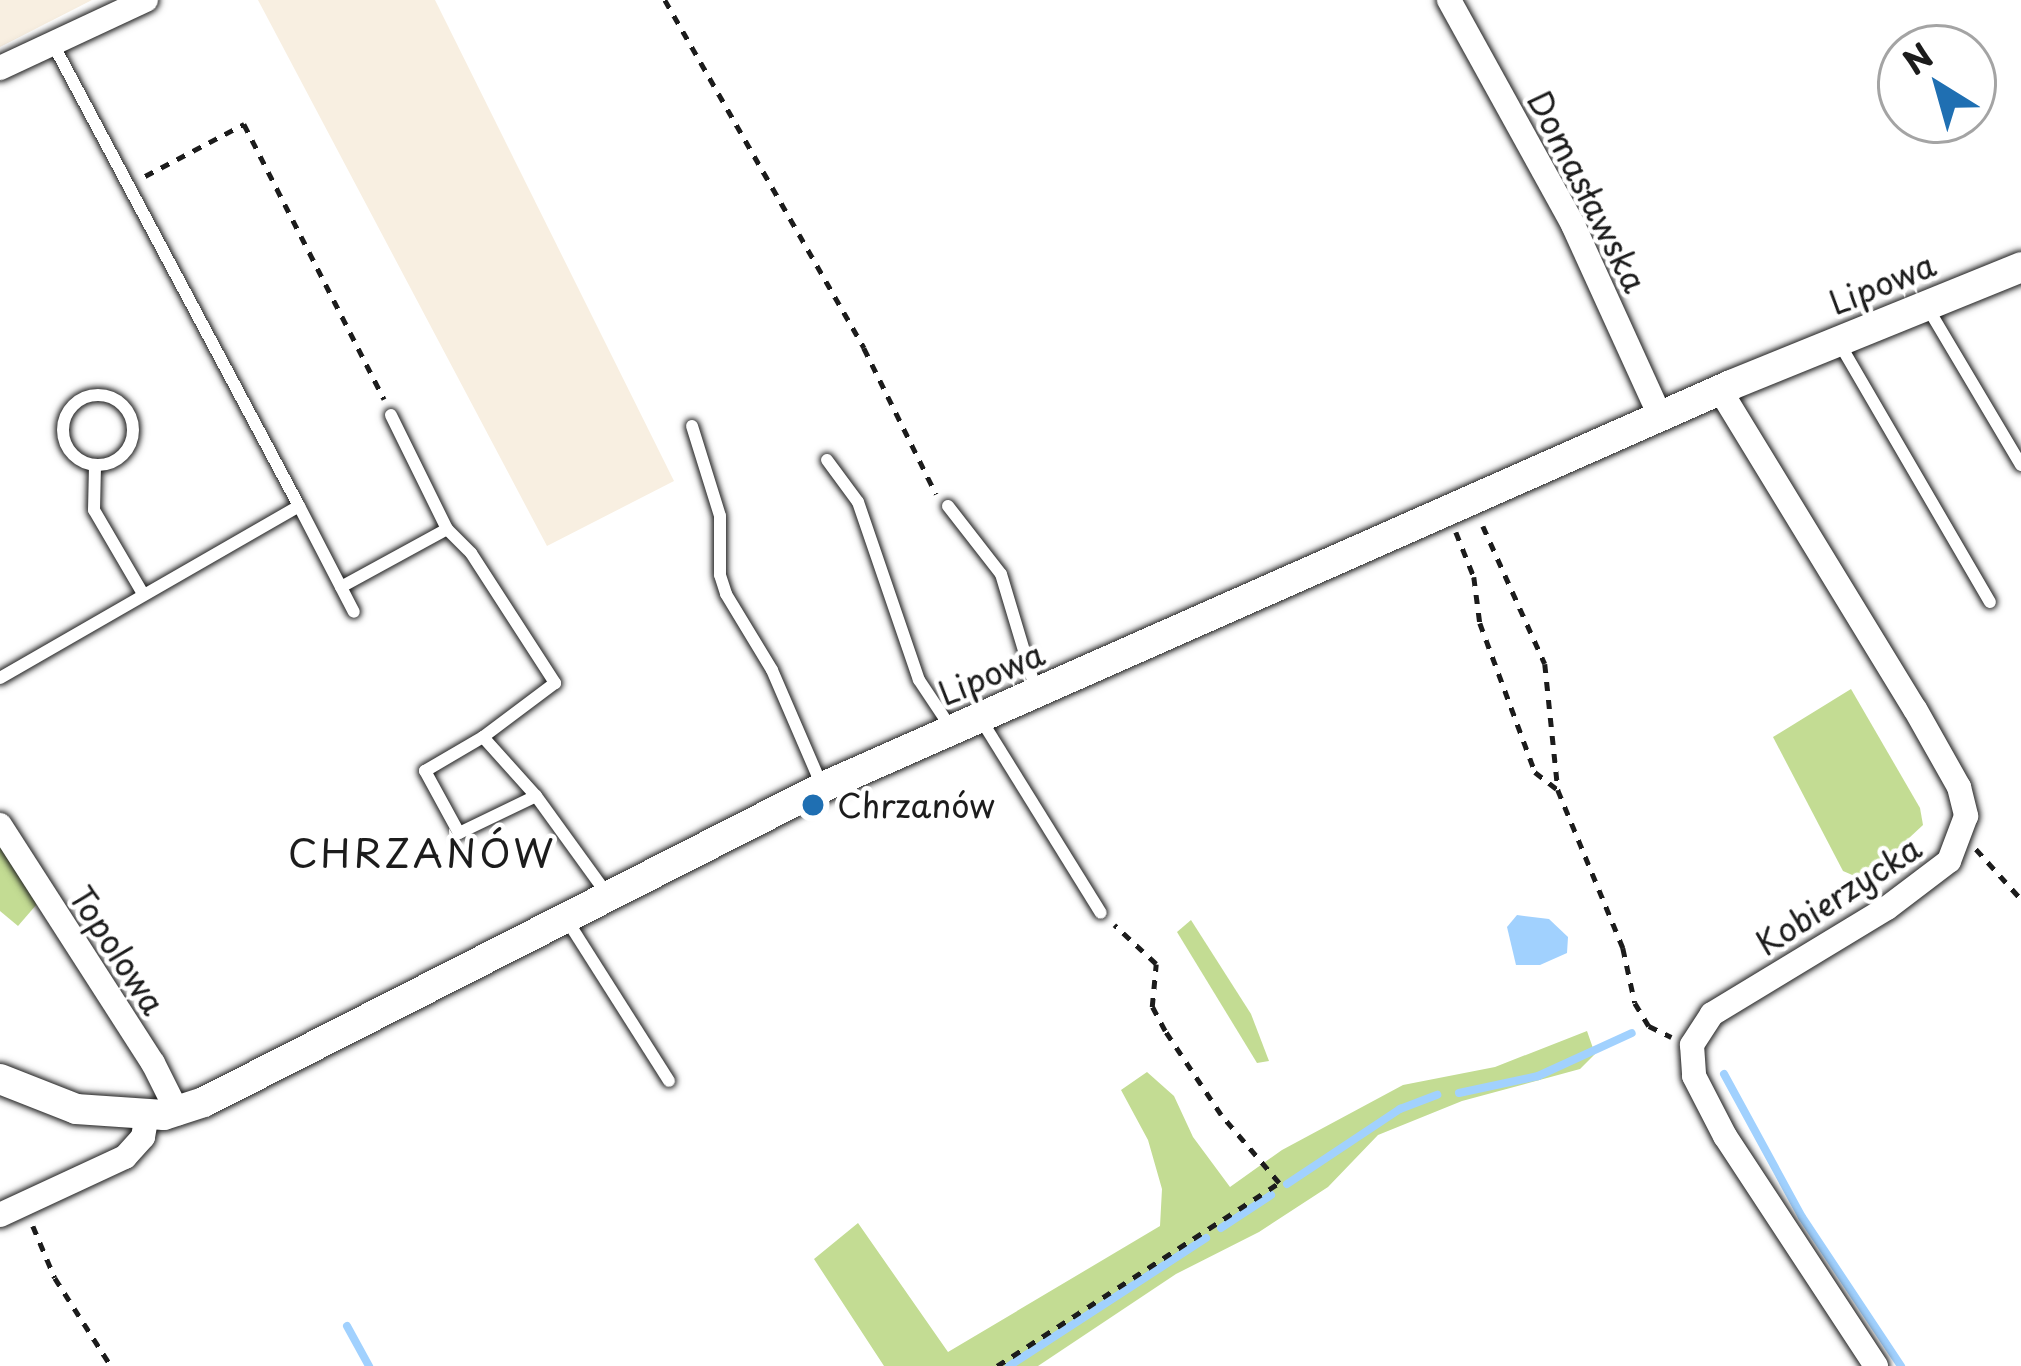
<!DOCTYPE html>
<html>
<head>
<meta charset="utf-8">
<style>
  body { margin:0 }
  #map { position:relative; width:2021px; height:1366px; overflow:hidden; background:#fff; font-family:"Playpen Sans",sans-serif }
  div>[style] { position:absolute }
  .built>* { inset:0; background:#f8efe1 }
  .green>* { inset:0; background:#c3dc93 }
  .water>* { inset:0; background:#a1d1fe }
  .stream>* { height:8px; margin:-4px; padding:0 4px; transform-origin:4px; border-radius:4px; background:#a1d1fe }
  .path>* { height:4.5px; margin-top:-2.25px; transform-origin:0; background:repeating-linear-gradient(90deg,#1c1c1c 0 9px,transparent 0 18px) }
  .roads { filter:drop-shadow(0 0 3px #1c1c1c) drop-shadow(0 0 3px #1c1c1c) }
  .service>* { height:12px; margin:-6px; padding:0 6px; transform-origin:6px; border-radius:6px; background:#fff }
  .service>.ring { margin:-6px; padding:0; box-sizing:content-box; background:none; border:12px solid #fff; border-radius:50% }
  .minor>* { height:24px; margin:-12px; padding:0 12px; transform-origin:12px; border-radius:12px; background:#fff }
  .tertiary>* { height:30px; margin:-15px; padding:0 15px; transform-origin:15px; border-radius:15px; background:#fff }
  .dots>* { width:33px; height:33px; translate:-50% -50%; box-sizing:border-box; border:6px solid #fff; border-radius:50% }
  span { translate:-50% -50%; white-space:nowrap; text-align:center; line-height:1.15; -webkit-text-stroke:9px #fff; paint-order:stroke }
  .street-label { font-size:33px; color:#1c1c1c }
  .poi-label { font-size:33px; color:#1c1c1c }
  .left { translate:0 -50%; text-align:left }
  .quarter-label { font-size:39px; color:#1c1c1c; letter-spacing:3px }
  .north { position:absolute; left:1877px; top:24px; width:120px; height:120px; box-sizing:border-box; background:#fff; border:3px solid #a4a4a4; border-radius:50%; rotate:323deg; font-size:33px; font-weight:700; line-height:48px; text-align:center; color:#1c1c1c }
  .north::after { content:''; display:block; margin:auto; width:42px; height:54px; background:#1f6fb2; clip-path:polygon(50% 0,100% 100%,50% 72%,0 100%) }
</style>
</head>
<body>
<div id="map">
  <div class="built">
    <div style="clip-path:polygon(0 0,92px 0,0 47px)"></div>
    <div style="clip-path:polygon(258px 0,435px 0,674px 481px,547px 546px)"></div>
  </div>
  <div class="green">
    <div style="clip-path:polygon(1851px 689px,1920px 808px,1923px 825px,1864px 880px,1843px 871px,1773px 737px)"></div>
    <div style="clip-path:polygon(0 847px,37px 904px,18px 926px,0 911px)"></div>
    <div style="clip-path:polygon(1191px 920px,1251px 1014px,1269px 1061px,1257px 1063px,1177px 932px)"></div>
    <div style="clip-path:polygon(1587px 1031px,1595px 1054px,1580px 1069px,1462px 1101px,1378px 1135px,1328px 1187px,1259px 1232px,1176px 1274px,1038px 1366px,884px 1366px,814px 1259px,858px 1223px,948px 1352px,1160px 1226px,1162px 1189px,1148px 1140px,1121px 1090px,1147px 1072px,1174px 1096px,1193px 1137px,1230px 1187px,1282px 1150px,1403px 1085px,1495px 1067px)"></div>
  </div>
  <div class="water">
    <div style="clip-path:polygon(1517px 915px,1549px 919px,1568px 937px,1567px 953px,1540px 965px,1516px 965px,1507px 927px)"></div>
  </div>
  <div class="stream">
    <div style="left:1724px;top:1074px;width:163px;rotate:61.4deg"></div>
    <div style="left:1802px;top:1217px;width:179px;rotate:56.4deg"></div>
    <div style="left:1459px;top:1093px;width:81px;rotate:-12.1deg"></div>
    <div style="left:1538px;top:1076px;width:103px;rotate:-24.6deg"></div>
    <div style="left:1287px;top:1184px;width:136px;rotate:-33.6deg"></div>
    <div style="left:1400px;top:1109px;width:40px;rotate:-21deg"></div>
    <div style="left:1221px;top:1228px;width:60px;rotate:-33.4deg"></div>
    <div style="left:347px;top:1326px;width:46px;rotate:61.2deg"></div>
    <div style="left:1009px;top:1366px;width:235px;rotate:-33deg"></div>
  </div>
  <div class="path">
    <div style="left:665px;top:0;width:401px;rotate:60.2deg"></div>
    <div style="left:864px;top:348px;width:163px;rotate:63.7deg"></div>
    <div style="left:145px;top:176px;width:112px;rotate:-27.7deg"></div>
    <div style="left:244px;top:124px;width:309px;rotate:63deg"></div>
    <div style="left:1483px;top:526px;width:151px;rotate:65.8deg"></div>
    <div style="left:1545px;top:664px;width:127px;rotate:84.1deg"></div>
    <div style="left:1558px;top:790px;width:171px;rotate:67.6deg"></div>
    <div style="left:1623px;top:948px;width:56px;rotate:77.7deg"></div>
    <div style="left:1635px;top:1003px;width:27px;rotate:59deg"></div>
    <div style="left:1649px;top:1026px;width:25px;rotate:26deg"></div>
    <div style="left:1456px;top:532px;width:48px;rotate:68.2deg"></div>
    <div style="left:1474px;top:577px;width:46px;rotate:82.6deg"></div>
    <div style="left:1480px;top:623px;width:159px;rotate:69.7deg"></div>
    <div style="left:1535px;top:772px;width:29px;rotate:38deg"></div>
    <div style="left:1976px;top:849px;width:67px;rotate:48deg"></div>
    <div style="left:33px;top:1226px;width:56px;rotate:67.1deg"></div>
    <div style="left:55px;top:1278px;width:104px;rotate:57.5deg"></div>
    <div style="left:997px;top:1366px;width:336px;rotate:-33deg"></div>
    <div style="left:1279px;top:1183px;width:89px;rotate:-130.5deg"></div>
    <div style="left:1221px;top:1115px;width:101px;rotate:-123.7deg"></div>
    <div style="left:1165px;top:1031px;width:27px;rotate:-118deg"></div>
    <div style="left:1152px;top:1007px;width:43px;rotate:-84.7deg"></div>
    <div style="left:1156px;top:964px;width:57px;rotate:-137.1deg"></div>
  </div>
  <div class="roads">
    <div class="service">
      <div style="left:1926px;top:305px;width:186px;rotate:59.3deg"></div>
      <div style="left:1838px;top:341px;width:302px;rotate:59.8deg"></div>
      <div class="ring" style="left:63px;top:395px;width:58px;height:58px"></div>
      <div style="left:692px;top:426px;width:94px;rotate:72.7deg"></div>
      <div style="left:720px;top:516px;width:59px;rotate:90deg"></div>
      <div style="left:720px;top:575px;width:20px;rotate:72deg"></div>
      <div style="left:726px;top:594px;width:89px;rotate:58.8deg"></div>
      <div style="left:772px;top:670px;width:126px;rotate:66.7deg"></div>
      <div style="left:827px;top:460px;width:52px;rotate:53.6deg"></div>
      <div style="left:858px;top:502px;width:188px;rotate:71.1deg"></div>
      <div style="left:919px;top:680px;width:58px;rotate:56.3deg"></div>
      <div style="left:95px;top:466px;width:44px;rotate:91.3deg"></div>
      <div style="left:94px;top:510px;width:97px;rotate:59.7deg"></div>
      <div style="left:299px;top:506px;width:119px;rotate:62.6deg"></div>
      <div style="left:948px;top:506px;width:86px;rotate:52.1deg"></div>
      <div style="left:1001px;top:574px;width:122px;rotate:73.3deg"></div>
      <div style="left:447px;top:529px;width:34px;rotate:45deg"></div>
      <div style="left:471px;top:553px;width:155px;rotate:57.1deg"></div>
      <div style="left:555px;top:683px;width:90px;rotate:143.1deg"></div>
      <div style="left:341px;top:587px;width:121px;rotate:-28.7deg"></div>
      <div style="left:447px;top:529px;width:127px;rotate:-116.2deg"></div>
      <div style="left:0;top:678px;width:345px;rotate:-29.9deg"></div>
      <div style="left:299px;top:506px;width:523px;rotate:-118.03deg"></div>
      <div style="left:980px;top:718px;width:229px;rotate:58.2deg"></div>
      <div style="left:536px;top:796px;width:85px;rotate:154.3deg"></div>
      <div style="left:459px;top:833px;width:71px;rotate:-118.7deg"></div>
      <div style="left:425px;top:771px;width:67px;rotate:-30.4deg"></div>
      <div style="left:483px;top:737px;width:79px;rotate:48.1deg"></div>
      <div style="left:536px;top:796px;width:121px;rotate:54.1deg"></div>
      <div style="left:565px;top:917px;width:194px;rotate:57.6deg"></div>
    </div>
    <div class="minor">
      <div style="left:1449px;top:0;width:257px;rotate:61.1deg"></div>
      <div style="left:1573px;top:225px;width:210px;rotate:65.5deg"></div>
      <div style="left:0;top:68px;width:161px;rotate:-25deg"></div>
      <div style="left:1720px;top:390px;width:374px;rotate:58.6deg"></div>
      <div style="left:1915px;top:709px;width:90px;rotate:60.6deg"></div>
      <div style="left:1959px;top:787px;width:30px;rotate:76deg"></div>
      <div style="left:1966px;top:816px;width:48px;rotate:110.7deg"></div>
      <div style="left:1949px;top:861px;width:78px;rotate:142.8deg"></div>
      <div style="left:1887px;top:908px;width:205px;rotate:148.8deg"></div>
      <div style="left:1712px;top:1014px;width:37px;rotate:123deg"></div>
      <div style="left:1692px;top:1045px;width:31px;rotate:86deg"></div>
      <div style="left:1694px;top:1076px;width:68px;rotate:62.7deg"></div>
      <div style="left:1725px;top:1136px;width:275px;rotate:56.7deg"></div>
      <div style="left:0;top:825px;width:283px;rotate:57.3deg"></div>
      <div style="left:153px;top:1063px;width:56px;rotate:63.4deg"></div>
      <div style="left:0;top:1215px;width:138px;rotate:-24.9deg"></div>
      <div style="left:125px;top:1157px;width:27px;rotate:-48deg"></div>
      <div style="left:143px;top:1137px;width:22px;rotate:-80deg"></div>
    </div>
    <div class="tertiary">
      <div style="left:0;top:1079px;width:82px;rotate:21.5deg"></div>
      <div style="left:76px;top:1109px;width:88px;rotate:3.9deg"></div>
      <div style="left:164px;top:1115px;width:42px;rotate:-18deg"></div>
      <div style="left:204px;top:1102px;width:695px;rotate:-26.97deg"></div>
      <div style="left:823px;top:787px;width:993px;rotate:-23.88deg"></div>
      <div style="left:1731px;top:385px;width:313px;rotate:-22.1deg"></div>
    </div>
  </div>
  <div class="dots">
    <div style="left:813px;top:805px;background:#1f6fb2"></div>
  </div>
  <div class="street-label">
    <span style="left:1588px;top:191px;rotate:63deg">Domasławska</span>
    <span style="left:1882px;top:283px;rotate:-22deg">Lipowa</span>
    <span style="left:991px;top:673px;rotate:-23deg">Lipowa</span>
    <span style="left:1838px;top:895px;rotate:-33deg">Kobierzycka</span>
    <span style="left:118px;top:950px;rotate:57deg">Topolowa</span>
  </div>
  <div class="poi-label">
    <span class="left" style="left:837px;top:805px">Chrzanów</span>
  </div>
  <div class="quarter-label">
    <span style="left:422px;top:852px">CHRZANÓW</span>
  </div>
  <div class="north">N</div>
</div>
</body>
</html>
